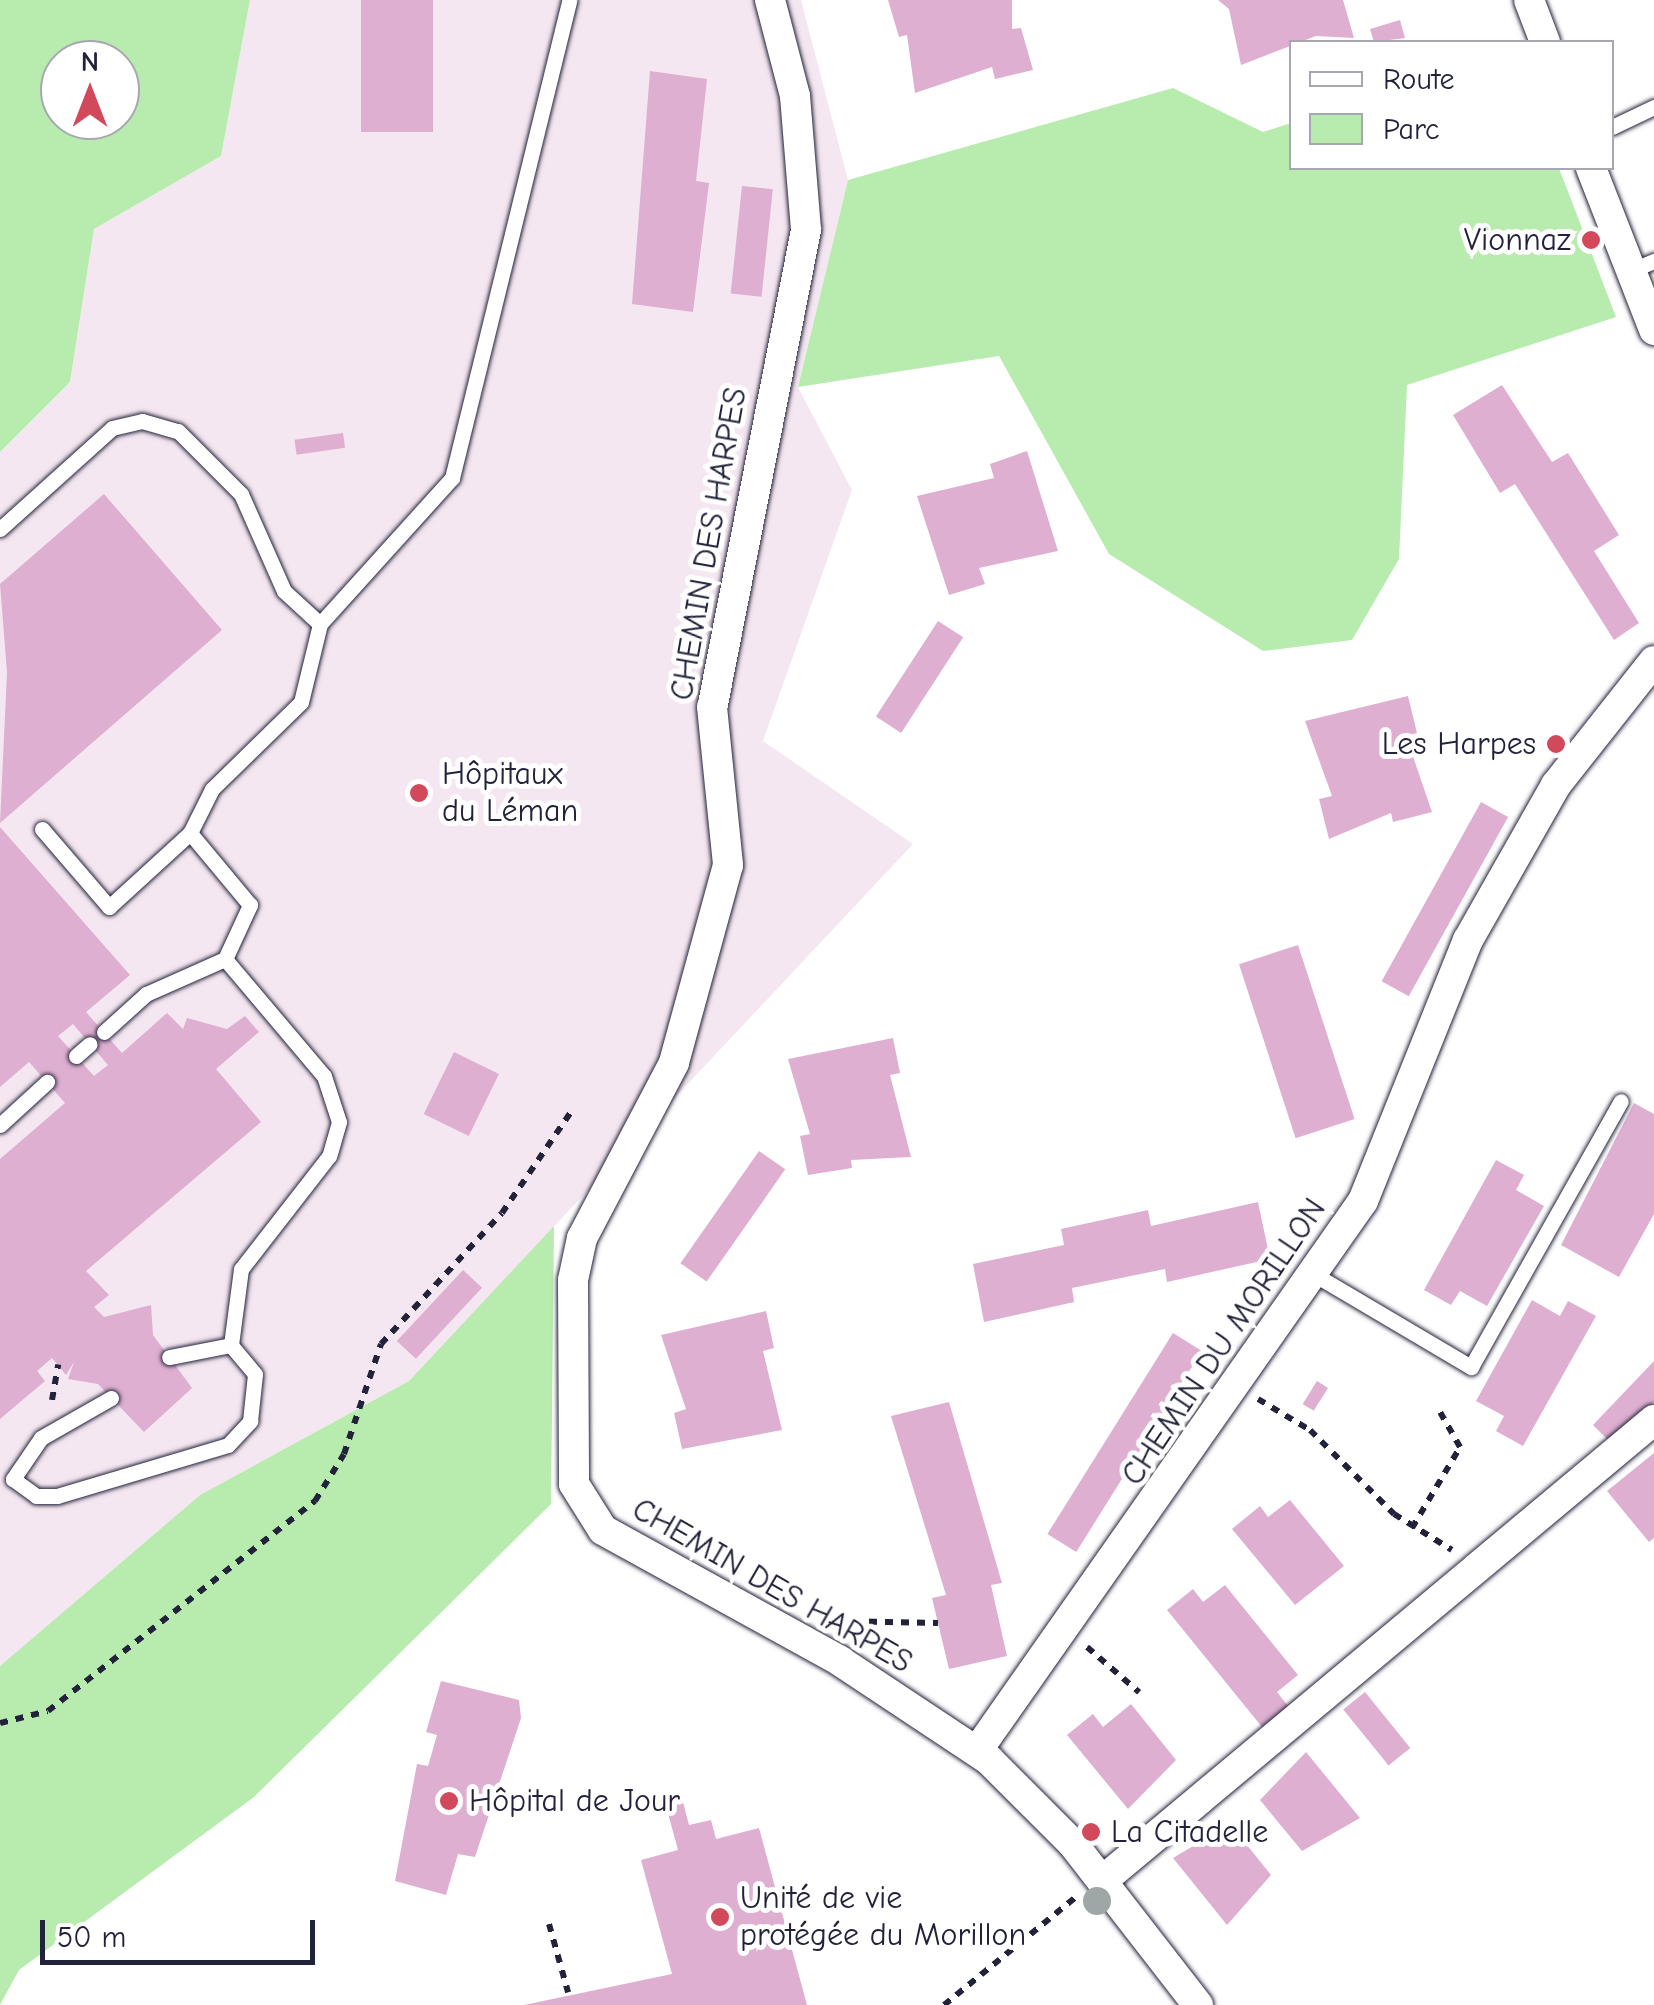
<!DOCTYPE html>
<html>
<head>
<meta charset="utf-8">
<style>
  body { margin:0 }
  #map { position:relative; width:1654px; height:2005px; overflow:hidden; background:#fff; font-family:"Comic Neue",sans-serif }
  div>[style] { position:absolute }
  .built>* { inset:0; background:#f5e7f1 }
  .green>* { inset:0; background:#b7ecae }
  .building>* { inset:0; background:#deafd0; transform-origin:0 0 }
  .path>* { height:6px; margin-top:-3px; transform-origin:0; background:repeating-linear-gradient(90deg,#22223b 0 8px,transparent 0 16px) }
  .roads { filter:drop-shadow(0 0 2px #22223b) drop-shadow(0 0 2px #22223b) }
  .service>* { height:15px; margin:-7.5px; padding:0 7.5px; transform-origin:7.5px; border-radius:7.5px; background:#fff }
  .minor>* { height:30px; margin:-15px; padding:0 15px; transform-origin:15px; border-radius:15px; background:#fff }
  .trees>* { width:28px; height:28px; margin:-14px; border-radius:50%; background:#9ea7a6 }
  .dots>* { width:28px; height:28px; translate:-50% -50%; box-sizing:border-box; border:5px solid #fff; border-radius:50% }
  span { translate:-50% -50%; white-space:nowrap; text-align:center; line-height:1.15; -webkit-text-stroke:10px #fff; paint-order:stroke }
  .poi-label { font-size:32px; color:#22223b }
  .right { translate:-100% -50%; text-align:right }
  .left { translate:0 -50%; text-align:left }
  .street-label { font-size:32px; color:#22223b }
  .legend { position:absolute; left:1289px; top:40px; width:325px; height:130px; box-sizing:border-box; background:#fff; border:2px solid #a7a7b1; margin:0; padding:12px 18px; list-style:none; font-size:30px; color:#22223b }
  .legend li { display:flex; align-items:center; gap:20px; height:50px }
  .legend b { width:50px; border:2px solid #a7a7b1 }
  .north { position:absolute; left:40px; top:40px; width:100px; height:100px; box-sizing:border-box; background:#fff; border:2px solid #a7a7b1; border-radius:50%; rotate:0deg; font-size:28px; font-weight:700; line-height:40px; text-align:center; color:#22223b }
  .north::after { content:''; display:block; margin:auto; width:35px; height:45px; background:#d1495b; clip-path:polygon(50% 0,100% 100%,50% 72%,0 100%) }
  .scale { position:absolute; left:40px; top:1920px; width:275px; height:45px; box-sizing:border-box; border:5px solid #22223b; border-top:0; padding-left:12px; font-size:30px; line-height:35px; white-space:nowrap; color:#22223b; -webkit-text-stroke:8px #fff; paint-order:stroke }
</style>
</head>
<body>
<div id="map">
  <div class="built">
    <div style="clip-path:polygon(250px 0,801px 0,848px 180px,798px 387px,852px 490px,763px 741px,913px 844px,409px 1381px,200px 1495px,0 1666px,0 452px,70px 382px,94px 229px,221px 156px)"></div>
  </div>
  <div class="green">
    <div style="clip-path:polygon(evenodd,0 0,250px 0,221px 156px,94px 229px,70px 382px,0 452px,0 0,120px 60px,120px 120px,60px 120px,60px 60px,120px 60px)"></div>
    <div style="clip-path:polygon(1173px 88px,1263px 132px,1291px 123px,1292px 168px,1559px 168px,1616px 317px,1407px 385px,1399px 559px,1352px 640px,1263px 651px,1109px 554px,999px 356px,798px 387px,848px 180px)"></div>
    <div style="clip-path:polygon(554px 1226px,551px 1504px,254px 1797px,19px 1970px,0 2005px,0 1666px,200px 1495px,409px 1381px)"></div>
  </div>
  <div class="building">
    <div style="left:361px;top:0;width:72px;height:132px"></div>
    <div style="clip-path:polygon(888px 0,1012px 0,1012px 29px,1021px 28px,1033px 70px,995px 79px,992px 67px,915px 93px,907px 35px,899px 37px)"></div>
    <div style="clip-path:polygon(1218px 0,1343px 0,1354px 38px,1316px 36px,1241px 65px,1229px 9px)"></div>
    <div style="clip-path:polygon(1400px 20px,1405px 38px,1374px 42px,1370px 29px)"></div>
    <div style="clip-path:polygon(650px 71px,707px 79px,696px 181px,709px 183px,693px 312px,632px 304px)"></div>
    <div style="left:742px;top:186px;width:31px;height:108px;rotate:6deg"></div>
    <div style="clip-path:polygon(1502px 385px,1552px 462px,1568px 453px,1619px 535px,1594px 551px,1639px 623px,1614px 640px,1515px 484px,1500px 493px,1453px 415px)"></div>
    <div style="left:343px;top:433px;width:15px;height:49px;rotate:82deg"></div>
    <div style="clip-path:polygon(1027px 451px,1058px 551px,979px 568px,985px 584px,949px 595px,917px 496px,994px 478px,990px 464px)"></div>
    <div style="clip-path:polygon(104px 494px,222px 630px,0 823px,7px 672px,0 584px)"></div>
    <div style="left:938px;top:621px;width:30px;height:114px;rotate:33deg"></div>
    <div style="clip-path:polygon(1408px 696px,1417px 733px,1406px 736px,1432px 812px,1393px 822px,1391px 813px,1329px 839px,1319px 799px,1332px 796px,1305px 721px)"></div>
    <div style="left:1481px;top:802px;width:31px;height:205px;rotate:29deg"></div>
    <div style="clip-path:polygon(evenodd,0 827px,130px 975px,86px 1012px,122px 1053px,167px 1013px,183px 1029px,187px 1018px,227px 1029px,245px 1016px,259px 1032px,216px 1069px,261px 1122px,86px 1271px,109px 1295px,94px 1307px,104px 1317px,151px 1305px,153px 1335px,192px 1388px,144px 1432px,98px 1384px,68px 1379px,74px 1362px,66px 1375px,52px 1358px,37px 1371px,45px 1381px,0 1419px,0 1159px,65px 1103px,29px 1062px,0 1087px,0 827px,73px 1024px,108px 1065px,94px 1076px,58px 1036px,73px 1024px)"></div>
    <div style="left:1298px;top:945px;width:183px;height:62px;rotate:72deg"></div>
    <div style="clip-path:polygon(893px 1038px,900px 1073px,890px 1075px,911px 1157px,851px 1160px,852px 1168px,808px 1175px,800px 1136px,810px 1134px,788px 1059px)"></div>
    <div style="left:454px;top:1052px;width:50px;height:69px;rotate:26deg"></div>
    <div style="clip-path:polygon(1634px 1103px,1654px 1114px,1654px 1214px,1619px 1277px,1561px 1245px)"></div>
    <div style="left:759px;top:1151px;width:32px;height:137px;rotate:35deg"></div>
    <div style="clip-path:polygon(1496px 1160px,1524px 1175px,1516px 1190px,1544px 1206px,1487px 1306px,1460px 1291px,1451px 1305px,1424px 1290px)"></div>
    <div style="clip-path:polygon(1258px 1202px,1270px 1259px,1167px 1282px,1165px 1269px,1072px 1288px,1074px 1302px,984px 1322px,973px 1264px,1064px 1245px,1061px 1229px,1148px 1210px,1151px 1226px)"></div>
    <div style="left:463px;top:1270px;width:26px;height:97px;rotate:43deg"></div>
    <div style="clip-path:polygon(1532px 1300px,1560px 1316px,1568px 1301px,1596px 1316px,1523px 1446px,1496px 1431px,1504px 1416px,1476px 1401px)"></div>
    <div style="clip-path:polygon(766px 1311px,774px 1348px,763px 1351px,782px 1430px,682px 1449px,674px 1413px,686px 1409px,661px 1335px)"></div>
    <div style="left:1173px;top:1333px;width:34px;height:237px;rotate:32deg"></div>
    <div style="clip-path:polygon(1654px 1361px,1654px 1402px,1613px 1445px,1593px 1425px)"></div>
    <div style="left:1317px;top:1381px;width:13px;height:27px;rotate:32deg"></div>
    <div style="clip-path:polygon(949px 1402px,1002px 1583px,991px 1585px,1007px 1656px,949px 1669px,932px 1598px,946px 1595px,891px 1416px)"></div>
    <div style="clip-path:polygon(1654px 1453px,1654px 1538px,1649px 1542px,1607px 1491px)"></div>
    <div style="clip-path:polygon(1290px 1500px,1344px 1566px,1295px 1605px,1232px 1529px,1260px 1506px,1268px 1517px)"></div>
    <div style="clip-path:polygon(1225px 1585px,1298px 1675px,1277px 1692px,1288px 1706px,1262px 1727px,1167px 1610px,1193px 1589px,1203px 1602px)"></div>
    <div style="clip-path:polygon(441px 1681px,519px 1700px,521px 1718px,475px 1857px,458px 1854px,446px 1895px,395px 1881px,417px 1764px,428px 1766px,437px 1735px,426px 1732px)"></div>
    <div style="left:1365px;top:1692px;width:72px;height:28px;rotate:51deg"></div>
    <div style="clip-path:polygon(1131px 1704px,1176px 1760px,1128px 1809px,1067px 1735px,1093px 1714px,1103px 1727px)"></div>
    <div style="clip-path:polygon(1306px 1752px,1360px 1818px,1302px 1851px,1260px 1800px)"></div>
    <div style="clip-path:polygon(683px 1802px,689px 1825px,711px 1820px,716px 1839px,759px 1828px,807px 2005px,524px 2005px,672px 1974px,641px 1860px,678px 1850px,666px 1806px)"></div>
    <div style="clip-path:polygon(1230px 1824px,1271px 1875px,1227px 1925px,1173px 1858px)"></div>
  </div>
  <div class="path">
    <div style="left:1258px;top:1399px;width:61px;rotate:30.8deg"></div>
    <div style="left:1310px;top:1430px;width:119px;rotate:45deg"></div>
    <div style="left:1394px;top:1514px;width:68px;rotate:31.8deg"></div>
    <div style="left:52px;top:1400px;width:36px;rotate:-80deg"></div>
    <div style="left:1412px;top:1528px;width:94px;rotate:-59.3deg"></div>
    <div style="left:1460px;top:1447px;width:40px;rotate:-119.7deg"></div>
    <div style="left:837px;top:1621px;width:101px;rotate:1.1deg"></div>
    <div style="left:1087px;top:1647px;width:69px;rotate:40.9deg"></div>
    <div style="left:0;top:1723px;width:49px;rotate:-14deg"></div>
    <div style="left:48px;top:1711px;width:340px;rotate:-38.2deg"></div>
    <div style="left:315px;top:1501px;width:55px;rotate:-58.3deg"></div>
    <div style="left:344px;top:1454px;width:116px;rotate:-71.4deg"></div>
    <div style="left:381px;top:1344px;width:178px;rotate:-47.3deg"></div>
    <div style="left:502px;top:1213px;width:122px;rotate:-55.7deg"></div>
    <div style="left:549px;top:1924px;width:71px;rotate:74.4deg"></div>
    <div style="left:944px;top:2005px;width:171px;rotate:-39.3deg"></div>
  </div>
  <div class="roads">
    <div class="service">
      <div style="left:1612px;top:127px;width:47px;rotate:-25.5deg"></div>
      <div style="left:1630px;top:271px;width:26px;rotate:-23deg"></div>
      <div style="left:0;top:529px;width:151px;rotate:-42deg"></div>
      <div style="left:112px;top:428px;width:31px;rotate:-13deg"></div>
      <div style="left:142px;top:421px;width:37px;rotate:16deg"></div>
      <div style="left:178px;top:431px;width:89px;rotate:45deg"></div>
      <div style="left:241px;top:494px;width:106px;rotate:66.1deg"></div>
      <div style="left:284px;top:591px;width:49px;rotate:42.5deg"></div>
      <div style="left:42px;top:829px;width:103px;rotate:49.3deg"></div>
      <div style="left:109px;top:907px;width:110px;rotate:-42.4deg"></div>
      <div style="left:225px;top:959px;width:153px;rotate:49.8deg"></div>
      <div style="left:324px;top:1076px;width:48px;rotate:71.9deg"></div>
      <div style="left:339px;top:1122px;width:35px;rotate:106deg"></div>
      <div style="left:329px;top:1156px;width:143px;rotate:127.9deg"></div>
      <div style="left:241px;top:1269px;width:77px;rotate:97.5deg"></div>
      <div style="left:104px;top:1032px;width:57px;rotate:-42.1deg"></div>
      <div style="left:146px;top:994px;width:86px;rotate:-23.9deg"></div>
      <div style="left:225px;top:959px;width:60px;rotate:-65.2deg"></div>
      <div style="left:250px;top:905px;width:94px;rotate:-129.8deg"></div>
      <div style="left:190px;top:833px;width:49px;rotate:-63.4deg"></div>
      <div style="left:212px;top:789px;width:124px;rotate:-44.3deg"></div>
      <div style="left:301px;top:702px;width:80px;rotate:-76.3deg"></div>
      <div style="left:320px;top:624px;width:197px;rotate:-47.9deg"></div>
      <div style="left:452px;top:478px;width:492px;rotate:-76.2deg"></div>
      <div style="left:76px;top:1056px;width:18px;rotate:-41deg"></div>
      <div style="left:0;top:1125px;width:64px;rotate:-42.5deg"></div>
      <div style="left:1312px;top:1273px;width:185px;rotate:30.6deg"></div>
      <div style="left:1471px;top:1367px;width:305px;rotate:-60.6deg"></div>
      <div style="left:111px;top:1398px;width:81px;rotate:150.3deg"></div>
      <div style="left:41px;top:1438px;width:50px;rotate:124.3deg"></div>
      <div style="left:13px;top:1479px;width:29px;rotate:36deg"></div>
      <div style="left:36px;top:1496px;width:21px"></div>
      <div style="left:57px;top:1496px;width:178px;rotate:-16.6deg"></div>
      <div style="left:228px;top:1445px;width:33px;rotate:-47deg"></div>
      <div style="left:250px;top:1421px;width:47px;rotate:-83.9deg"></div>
      <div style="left:255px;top:1374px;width:38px;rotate:-130deg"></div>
      <div style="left:231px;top:1345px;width:63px;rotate:169deg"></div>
    </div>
    <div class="minor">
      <div style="left:770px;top:0;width:99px;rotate:75.4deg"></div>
      <div style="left:795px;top:96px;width:134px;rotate:85.3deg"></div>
      <div style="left:806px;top:230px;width:486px;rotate:101.1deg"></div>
      <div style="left:712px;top:707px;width:159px;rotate:84.2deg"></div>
      <div style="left:728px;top:865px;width:205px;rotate:105.3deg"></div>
      <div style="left:674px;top:1063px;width:198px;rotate:117.7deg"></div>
      <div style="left:582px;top:1238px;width:43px;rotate:102.1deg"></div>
      <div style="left:573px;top:1280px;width:204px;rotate:89.7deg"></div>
      <div style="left:574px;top:1484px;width:54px;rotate:57.8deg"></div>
      <div style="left:603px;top:1530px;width:271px;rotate:28.9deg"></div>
      <div style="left:840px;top:1661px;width:179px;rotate:33.6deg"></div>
      <div style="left:989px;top:1760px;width:119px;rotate:45deg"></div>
      <div style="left:1073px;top:1844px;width:204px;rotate:52.2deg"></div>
      <div style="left:1529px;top:0;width:45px;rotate:69.1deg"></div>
      <div style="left:1591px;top:168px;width:174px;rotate:68.7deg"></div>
      <div style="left:977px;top:1751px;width:672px;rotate:-54.94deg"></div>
      <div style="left:1363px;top:1201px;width:281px;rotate:-68.1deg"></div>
      <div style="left:1468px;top:940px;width:178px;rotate:-60.4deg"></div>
      <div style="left:1556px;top:785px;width:158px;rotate:-51.7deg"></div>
      <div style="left:1102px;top:1881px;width:719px;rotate:-39.87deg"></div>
    </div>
  </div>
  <div class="trees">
    <div style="left:1097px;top:1901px"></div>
  </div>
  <div class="dots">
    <div style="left:1591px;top:240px;background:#d1495b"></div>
    <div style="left:1556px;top:744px;background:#d1495b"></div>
    <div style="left:419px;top:793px;background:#d1495b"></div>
    <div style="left:449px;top:1801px;background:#d1495b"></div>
    <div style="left:1091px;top:1832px;background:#d1495b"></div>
    <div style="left:720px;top:1917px;background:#d1495b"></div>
  </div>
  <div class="poi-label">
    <span class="right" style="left:1571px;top:240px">Vionnaz</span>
    <span class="right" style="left:1536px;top:744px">Les Harpes</span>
    <span class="left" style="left:442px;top:793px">Hôpitaux<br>du Léman</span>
    <span class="left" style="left:469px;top:1801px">Hôpital de Jour</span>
    <span class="left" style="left:1111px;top:1832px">La Citadelle</span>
    <span class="left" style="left:740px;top:1917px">Unité de vie<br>protégée du Morillon</span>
  </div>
  <div class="street-label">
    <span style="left:709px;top:544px;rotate:-80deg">CHEMIN DES HARPES</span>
    <span style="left:1224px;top:1342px;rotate:-56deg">CHEMIN DU MORILLON</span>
    <span style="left:772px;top:1586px;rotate:30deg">CHEMIN DES HARPES</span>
  </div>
  <ul class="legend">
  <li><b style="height:12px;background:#fff"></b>Route</li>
  <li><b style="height:28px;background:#b7ecae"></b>Parc</li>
  </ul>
  <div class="north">N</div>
  <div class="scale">50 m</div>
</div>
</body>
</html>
